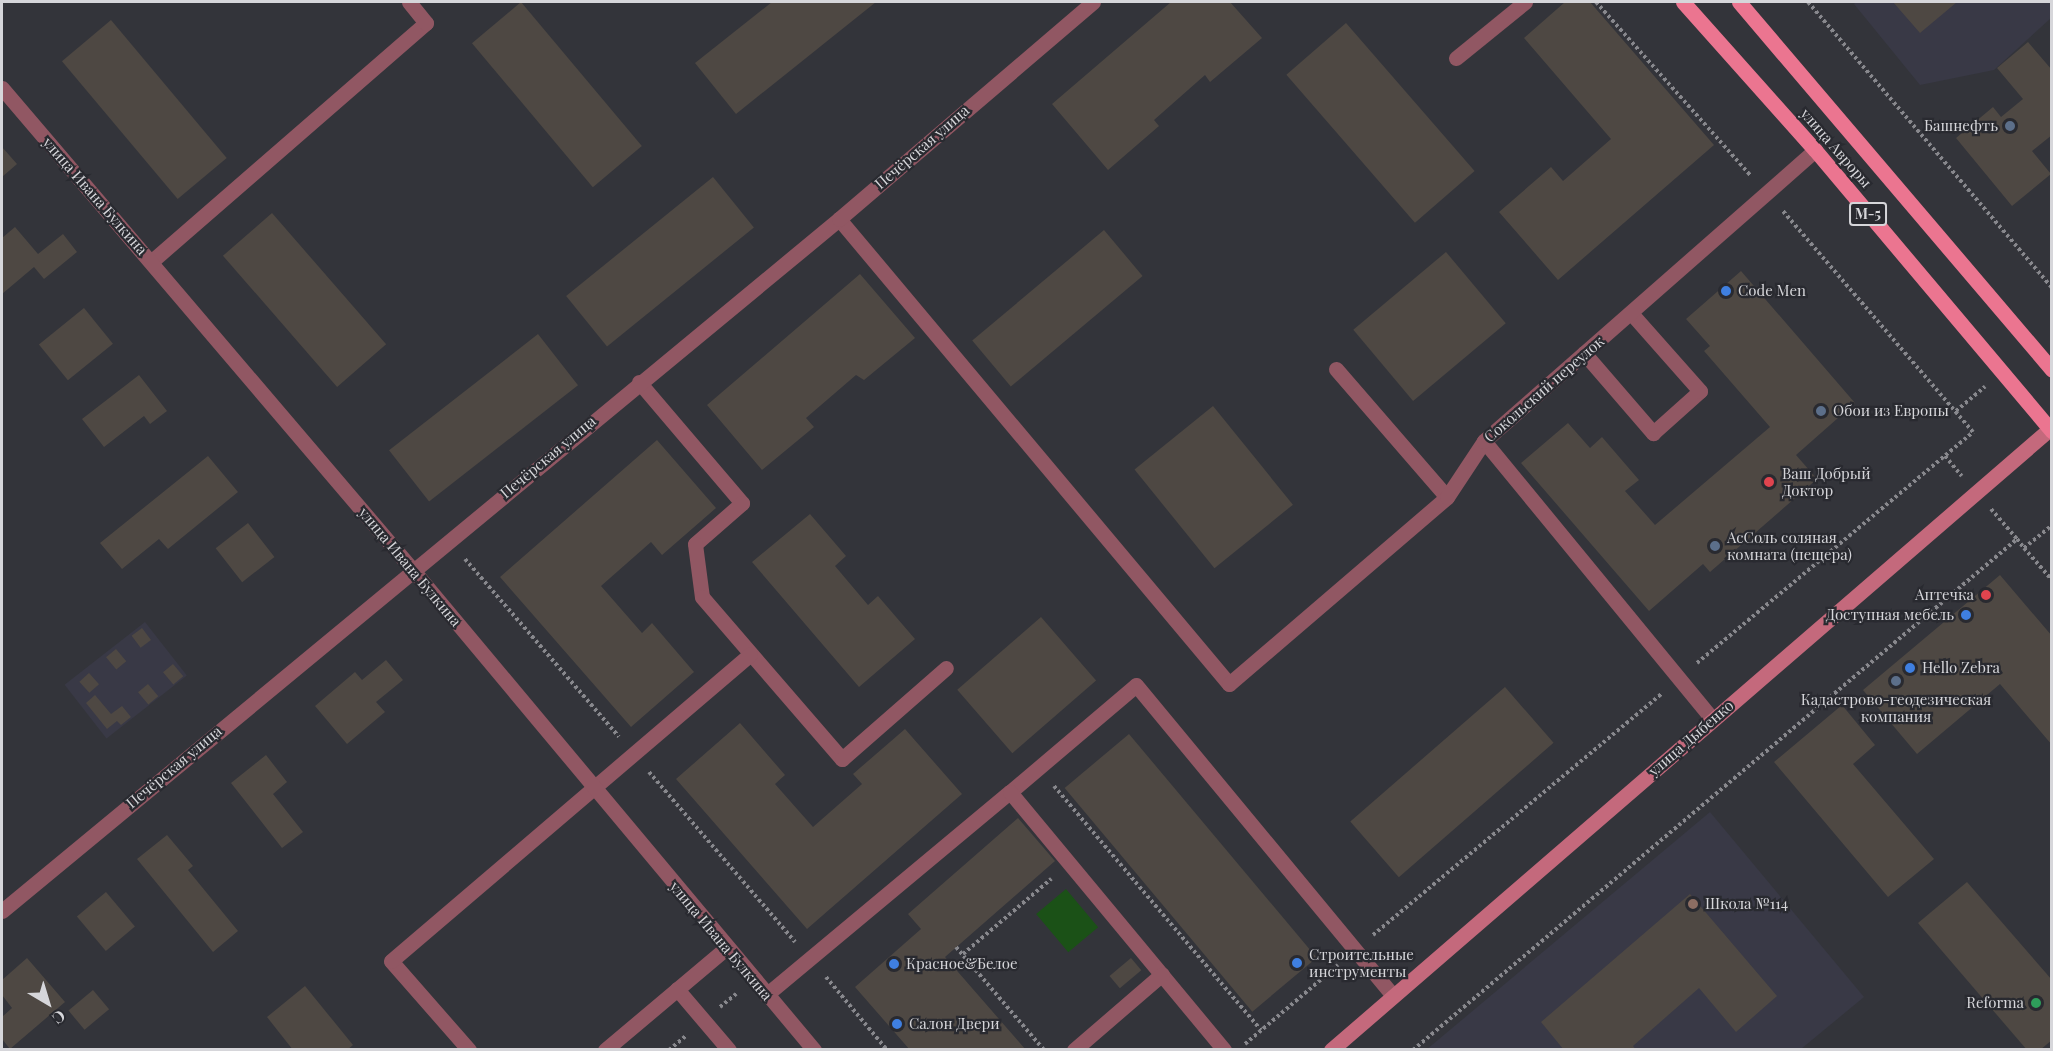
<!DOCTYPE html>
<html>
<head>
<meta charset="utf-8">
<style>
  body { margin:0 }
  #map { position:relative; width:2053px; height:1051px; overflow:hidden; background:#33343a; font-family:"Playfair Display",serif }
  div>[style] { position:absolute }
  .built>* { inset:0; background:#393946; transform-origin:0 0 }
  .green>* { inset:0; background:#1b5117; transform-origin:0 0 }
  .building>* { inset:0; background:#4e4843; transform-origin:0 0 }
  .path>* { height:4px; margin-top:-2px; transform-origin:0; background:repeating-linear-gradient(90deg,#88888d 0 3px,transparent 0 6px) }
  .service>* { height:15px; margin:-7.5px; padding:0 7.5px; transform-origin:7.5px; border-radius:7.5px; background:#915763 }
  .minor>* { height:15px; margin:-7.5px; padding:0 7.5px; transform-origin:7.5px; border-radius:7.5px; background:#915763 }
  .secondary>* { height:15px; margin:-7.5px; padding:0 7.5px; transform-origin:7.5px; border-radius:7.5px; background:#c4697c }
  .primary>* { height:15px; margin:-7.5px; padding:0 7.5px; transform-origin:7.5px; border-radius:7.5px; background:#eb7590 }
  .dots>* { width:16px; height:16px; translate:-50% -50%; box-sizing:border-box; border:3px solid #292a30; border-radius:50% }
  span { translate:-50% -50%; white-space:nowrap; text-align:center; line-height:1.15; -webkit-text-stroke:4.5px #292a30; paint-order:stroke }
  .shield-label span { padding:2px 4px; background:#292a30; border:2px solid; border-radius:4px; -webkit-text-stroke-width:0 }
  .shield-label { font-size:14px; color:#d6d6da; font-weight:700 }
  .poi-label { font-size:15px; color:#d6d6da }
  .right { translate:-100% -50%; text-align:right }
  .left { translate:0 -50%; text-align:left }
  .street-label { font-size:15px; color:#d6d6da }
  .frame { position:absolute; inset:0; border:3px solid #d6d6da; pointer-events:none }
  .north { position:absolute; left:18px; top:973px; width:60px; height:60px; -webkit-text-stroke:4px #292a30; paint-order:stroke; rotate:142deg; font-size:16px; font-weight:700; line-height:24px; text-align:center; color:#d6d6da }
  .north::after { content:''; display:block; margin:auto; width:21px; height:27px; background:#d6d6da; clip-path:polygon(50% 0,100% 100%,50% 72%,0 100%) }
</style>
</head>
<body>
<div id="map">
  <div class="built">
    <div style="clip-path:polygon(1856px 2px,2051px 2px,2051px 18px,1994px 70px,1920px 85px,1854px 4px)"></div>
    <div style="left:145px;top:622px;width:68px;height:102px;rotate:52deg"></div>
    <div style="clip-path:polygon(1710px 812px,1864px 997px,1801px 1049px,1426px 1050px)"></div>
  </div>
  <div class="green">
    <div style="left:1066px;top:889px;width:50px;height:39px;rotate:50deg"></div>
  </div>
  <div class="building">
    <div style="left:521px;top:2px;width:188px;height:64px;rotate:50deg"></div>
    <div style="clip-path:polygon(772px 2px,876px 2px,736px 114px,695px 63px)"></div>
    <div style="clip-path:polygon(1171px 2px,1230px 2px,1262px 38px,1210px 82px,1205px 75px,1154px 120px,1159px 126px,1108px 170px,1052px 104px)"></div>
    <div style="clip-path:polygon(1565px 2px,1590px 2px,1714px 145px,1558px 280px,1499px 212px,1551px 167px,1563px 181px,1611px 139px,1524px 38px)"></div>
    <div style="clip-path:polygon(1893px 2px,1957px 2px,1920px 33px)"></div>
    <div style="left:111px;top:20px;width:180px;height:64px;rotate:50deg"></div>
    <div style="left:1346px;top:23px;width:196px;height:79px;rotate:49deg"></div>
    <div style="clip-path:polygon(2028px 42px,2052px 70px,2052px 135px,2032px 151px,2051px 174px,2012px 206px,1956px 138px,1993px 107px,2001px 117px,2023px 99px,1997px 68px)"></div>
    <div style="clip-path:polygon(2px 147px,17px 164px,2px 177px)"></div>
    <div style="left:713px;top:177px;width:65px;height:189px;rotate:51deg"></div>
    <div style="left:272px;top:213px;width:174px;height:65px;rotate:49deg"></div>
    <div style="clip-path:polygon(15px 227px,38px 254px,63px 234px,77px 252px,44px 279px,34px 267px,2px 294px,2px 238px)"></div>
    <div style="left:1104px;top:230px;width:60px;height:172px;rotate:50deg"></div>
    <div style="left:1446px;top:252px;width:93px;height:121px;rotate:50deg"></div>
    <div style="clip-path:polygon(1741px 271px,1855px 403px,1796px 455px,1817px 479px,1710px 572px,1703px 564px,1649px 611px,1521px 463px,1568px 423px,1590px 448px,1602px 437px,1639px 480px,1625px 491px,1655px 525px,1770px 427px,1704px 351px,1710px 346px,1686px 319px)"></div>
    <div style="clip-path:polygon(860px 274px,915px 338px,864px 380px,856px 375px,806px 418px,814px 427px,762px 470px,707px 405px)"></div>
    <div style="left:84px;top:308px;width:46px;height:58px;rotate:51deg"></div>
    <div style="left:538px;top:334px;width:65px;height:189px;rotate:52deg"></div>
    <div style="clip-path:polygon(139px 375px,167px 411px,150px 424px,144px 416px,104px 447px,82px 419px)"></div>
    <div style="left:1213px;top:406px;width:127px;height:101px;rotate:51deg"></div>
    <div style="clip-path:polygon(657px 440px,716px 508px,662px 555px,651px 542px,601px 586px,642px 633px,652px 623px,694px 672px,631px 727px,500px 577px)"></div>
    <div style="clip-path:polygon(208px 456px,238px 492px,168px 549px,159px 539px,122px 569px,100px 543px)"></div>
    <div style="clip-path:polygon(810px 514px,846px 556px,835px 566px,868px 605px,878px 596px,915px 639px,859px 687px,752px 562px)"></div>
    <div style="left:248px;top:523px;width:43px;height:41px;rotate:52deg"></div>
    <div style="clip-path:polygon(2000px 575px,2052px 636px,2052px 745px,2000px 684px,1917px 754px,1863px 690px)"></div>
    <div style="left:1041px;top:617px;width:84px;height:111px;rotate:49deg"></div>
    <div style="left:142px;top:628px;width:15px;height:13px;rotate:53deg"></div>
    <div style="left:116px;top:649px;width:16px;height:13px;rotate:50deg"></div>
    <div style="clip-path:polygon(386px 660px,403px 680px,376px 702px,385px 712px,347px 744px,315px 706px,355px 672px,362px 680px)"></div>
    <div style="left:173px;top:664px;width:16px;height:13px;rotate:50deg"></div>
    <div style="left:89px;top:673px;width:15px;height:13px;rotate:48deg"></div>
    <div style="left:148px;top:684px;width:16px;height:13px;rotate:50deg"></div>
    <div style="left:1505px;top:687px;width:74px;height:205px;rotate:49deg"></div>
    <div style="clip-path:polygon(95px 695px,111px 714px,122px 706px,131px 717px,121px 725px,117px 721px,107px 729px,86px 703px)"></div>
    <div style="clip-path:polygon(1842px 705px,1875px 745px,1853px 764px,1934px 859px,1888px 897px,1774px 762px)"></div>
    <div style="clip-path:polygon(740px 723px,785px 775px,775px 784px,813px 827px,862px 784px,853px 774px,905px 729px,962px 794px,807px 929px,676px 779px)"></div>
    <div style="left:1129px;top:734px;width:292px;height:84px;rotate:50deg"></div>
    <div style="clip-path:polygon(266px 755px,287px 782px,273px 794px,303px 832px,282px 848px,231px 783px)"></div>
    <div style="clip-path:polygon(1018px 818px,1055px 861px,945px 957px,1026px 1050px,910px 1050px,855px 987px,921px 929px,908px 914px)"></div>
    <div style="clip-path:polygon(167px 835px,193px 866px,188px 870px,238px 931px,213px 952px,137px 859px)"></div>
    <div style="clip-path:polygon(1967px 882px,2052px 980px,2052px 1040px,2040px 1050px,2027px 1050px,1918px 923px)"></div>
    <div style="left:106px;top:892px;width:45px;height:38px;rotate:50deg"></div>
    <div style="clip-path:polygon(1690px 894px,1777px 996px,1736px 1032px,1699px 988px,1633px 1046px,1636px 1050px,1564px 1050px,1541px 1022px)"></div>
    <div style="clip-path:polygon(27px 958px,65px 1002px,10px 1049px,2px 1039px,2px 1017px,12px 1008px,2px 995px,2px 980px)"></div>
    <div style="left:1131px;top:958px;width:16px;height:28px;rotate:50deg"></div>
    <div style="clip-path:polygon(305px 986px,353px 1045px,347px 1050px,293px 1050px,267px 1017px)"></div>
    <div style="left:93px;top:990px;width:25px;height:32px;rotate:50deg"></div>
  </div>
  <div class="path">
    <div style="left:1596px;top:2px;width:233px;rotate:48.3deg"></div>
    <div style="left:1808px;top:2px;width:376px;rotate:49.5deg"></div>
    <div style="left:1956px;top:411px;width:38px;rotate:-40deg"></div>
    <div style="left:1945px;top:456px;width:26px;rotate:50deg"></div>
    <div style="left:1991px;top:509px;width:40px;rotate:49deg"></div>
    <div style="left:2024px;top:548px;width:43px;rotate:48.8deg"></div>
    <div style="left:465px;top:559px;width:235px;rotate:49.1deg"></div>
    <div style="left:1697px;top:663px;width:360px;rotate:-39.9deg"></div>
    <div style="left:1973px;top:432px;width:293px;rotate:-130.7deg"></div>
    <div style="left:649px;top:772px;width:224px;rotate:49.3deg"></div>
    <div style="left:1054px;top:786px;width:320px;rotate:49.7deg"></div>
    <div style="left:1373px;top:935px;width:377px;rotate:-39.9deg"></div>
    <div style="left:956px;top:947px;width:135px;rotate:49.5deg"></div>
    <div style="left:963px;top:954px;width:116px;rotate:-40.4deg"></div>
    <div style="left:826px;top:977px;width:95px;rotate:50.1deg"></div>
    <div style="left:720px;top:1007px;width:21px;rotate:-39deg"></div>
    <div style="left:1245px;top:1044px;width:122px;rotate:-40.3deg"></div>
    <div style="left:669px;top:1050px;width:23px;rotate:-40deg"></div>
    <div style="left:1413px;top:1050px;width:791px;rotate:-40.23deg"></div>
    <div style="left:2017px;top:539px;width:11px;rotate:52deg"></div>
    <div style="left:2024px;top:548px;width:36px;rotate:-39deg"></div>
  </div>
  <div class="service">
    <div style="left:1456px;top:58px;width:89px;rotate:-39.1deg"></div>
    <div style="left:839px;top:219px;width:607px;rotate:50.01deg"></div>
    <div style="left:152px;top:261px;width:363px;rotate:-41deg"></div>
    <div style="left:426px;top:23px;width:27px;rotate:-129deg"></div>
    <div style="left:1584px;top:353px;width:106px;rotate:49.2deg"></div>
    <div style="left:1653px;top:433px;width:63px;rotate:-41.8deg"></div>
    <div style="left:1700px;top:391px;width:104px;rotate:-131.5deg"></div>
    <div style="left:1336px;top:369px;width:169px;rotate:49.1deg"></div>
    <div style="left:639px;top:382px;width:159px;rotate:49.6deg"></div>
    <div style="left:742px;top:503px;width:62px;rotate:138.9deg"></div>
    <div style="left:695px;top:544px;width:53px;rotate:82.5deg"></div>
    <div style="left:702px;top:597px;width:214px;rotate:49.2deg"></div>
    <div style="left:842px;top:759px;width:138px;rotate:-41.2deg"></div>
    <div style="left:1484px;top:441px;width:360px;rotate:50.6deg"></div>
    <div style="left:1010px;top:792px;width:165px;rotate:-40.3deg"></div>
    <div style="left:1136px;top:685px;width:403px;rotate:50.4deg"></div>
    <div style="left:677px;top:989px;width:80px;rotate:49.6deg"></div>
    <div style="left:766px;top:995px;width:317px;rotate:-39.8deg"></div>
    <div style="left:1010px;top:792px;width:335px;rotate:50.3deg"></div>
    <div style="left:469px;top:1050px;width:118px;rotate:-131.2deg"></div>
    <div style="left:391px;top:961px;width:472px;rotate:-40.5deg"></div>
    <div style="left:1074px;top:1050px;width:116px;rotate:-40.8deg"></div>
  </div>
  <div class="minor">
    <div style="left:2px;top:88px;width:632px;rotate:49.56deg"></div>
    <div style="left:412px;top:569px;width:627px;rotate:50.11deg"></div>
    <div style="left:1229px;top:684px;width:287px;rotate:-40.6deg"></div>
    <div style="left:1447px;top:497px;width:67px;rotate:-56.5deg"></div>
    <div style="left:1484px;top:441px;width:441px;rotate:-41.3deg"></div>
    <div style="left:2px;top:911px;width:1086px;rotate:-39.58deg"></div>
    <div style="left:839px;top:219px;width:334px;rotate:-40.5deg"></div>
    <div style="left:605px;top:1050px;width:158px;rotate:-40.1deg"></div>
  </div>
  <div class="secondary">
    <div style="left:1331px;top:1050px;width:953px;rotate:-40.83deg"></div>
  </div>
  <div class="primary">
    <div style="left:1683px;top:2px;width:198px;rotate:48.3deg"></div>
    <div style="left:1815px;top:150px;width:368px;rotate:49.9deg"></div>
    <div style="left:1739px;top:2px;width:483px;rotate:49.6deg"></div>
  </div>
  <div class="dots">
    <div style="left:2010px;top:126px;background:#5c6f8a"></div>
    <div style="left:1726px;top:291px;background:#3f7fe0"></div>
    <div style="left:1821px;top:411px;background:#5c6f8a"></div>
    <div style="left:1769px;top:482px;background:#e0444e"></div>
    <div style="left:1715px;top:546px;background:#5c6f8a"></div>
    <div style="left:1986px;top:595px;background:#e0444e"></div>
    <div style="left:1966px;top:615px;background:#3f7fe0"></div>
    <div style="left:1910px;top:668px;background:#3f7fe0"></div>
    <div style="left:1896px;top:681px;background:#5c6f8a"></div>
    <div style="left:1693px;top:904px;background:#8d6e63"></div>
    <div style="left:1297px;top:963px;background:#3f7fe0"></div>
    <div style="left:894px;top:964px;background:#3f7fe0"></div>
    <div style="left:2036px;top:1003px;background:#2e9e5b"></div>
    <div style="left:897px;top:1024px;background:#3f7fe0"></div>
  </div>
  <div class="shield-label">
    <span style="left:1868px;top:214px">М-5</span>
  </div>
  <div class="poi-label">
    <span class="right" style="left:1998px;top:126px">Башнефть</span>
    <span class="left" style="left:1738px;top:291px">Code Men</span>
    <span class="left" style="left:1833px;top:411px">Обои из Европы</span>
    <span class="left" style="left:1782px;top:482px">Ваш Добрый<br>Доктор</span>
    <span class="left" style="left:1727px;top:546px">АсСоль соляная<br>комната (пещера)</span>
    <span class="right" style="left:1974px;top:595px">Аптечка</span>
    <span class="right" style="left:1954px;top:615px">Доступная мебель</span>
    <span class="left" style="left:1922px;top:668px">Hello Zebra</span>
    <span style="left:1896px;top:708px">Кадастрово-геодезическая<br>компания</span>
    <span class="left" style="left:1705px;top:904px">Школа №114</span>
    <span class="left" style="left:1309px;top:963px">Строительные<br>инструменты</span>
    <span class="left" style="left:906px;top:964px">Красное&amp;Белое</span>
    <span class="right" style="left:2024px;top:1003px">Reforma</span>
    <span class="left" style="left:909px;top:1024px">Салон Двери</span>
  </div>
  <div class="street-label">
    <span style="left:922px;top:147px;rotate:-41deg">Печёрская улица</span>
    <span style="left:1836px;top:148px;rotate:49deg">улица Авроры</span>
    <span style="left:95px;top:196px;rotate:49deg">улица Ивана Булкина</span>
    <span style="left:1544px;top:389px;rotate:-41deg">Сокольский переулок</span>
    <span style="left:548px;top:457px;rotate:-40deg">Печёрская улица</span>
    <span style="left:410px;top:567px;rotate:50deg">улица Ивана Булкина</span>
    <span style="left:1691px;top:738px;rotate:-41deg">улица Дыбенко</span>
    <span style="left:174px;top:767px;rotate:-40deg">Печёрская улица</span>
    <span style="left:721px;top:941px;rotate:50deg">улица Ивана Булкина</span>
  </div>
  <div class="frame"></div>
  <div class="north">С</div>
</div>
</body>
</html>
